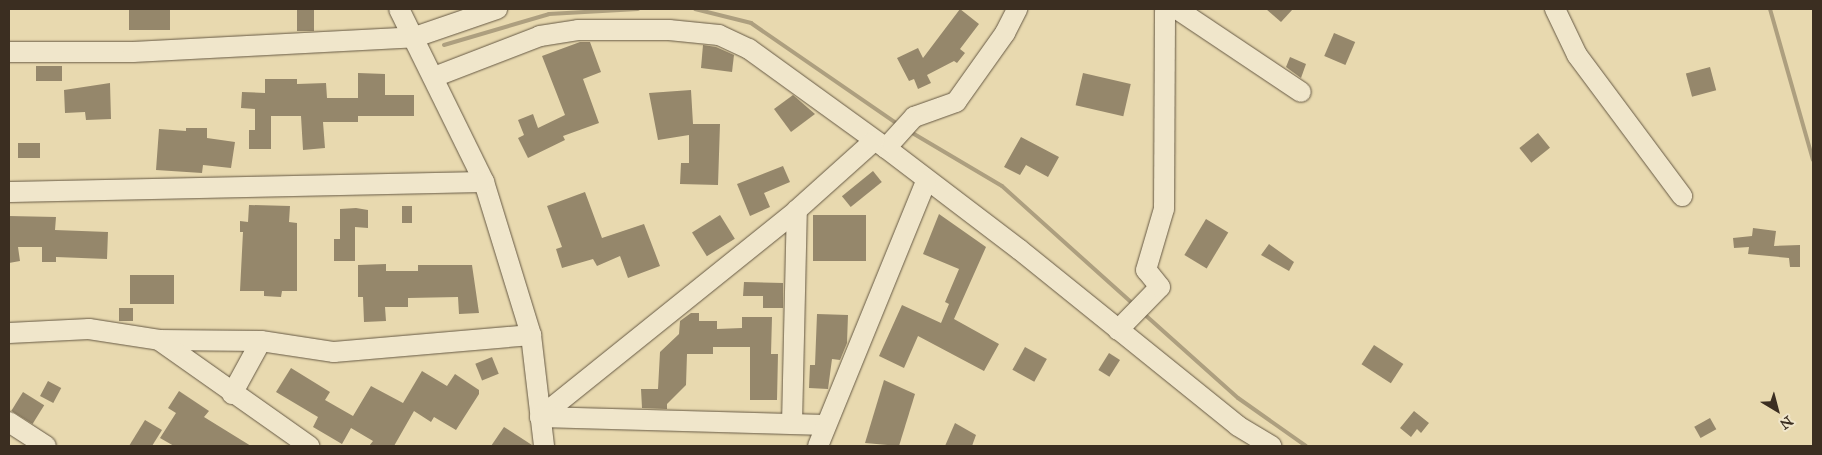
<!DOCTYPE html>
<html>
<head>
<meta charset="utf-8">
<style>
  body { margin:0 }
  #map { position:relative; width:1822px; height:455px; overflow:hidden; background:#e8d9af; font-family:"IM FELL Great Primer",serif }
  div>[style] { position:absolute }
  .stream>* { height:4px; margin:-2px; padding:0 2px; transform-origin:2px; border-radius:2px; background:#ad9f7f }
  .building>* { inset:0; background:#95876b; transform-origin:0 0 }
  .roads { filter:drop-shadow(0 0 1px #665944) drop-shadow(0 0 1px #665944) }
  .minor>* { height:20px; margin:-10px; padding:0 10px; transform-origin:10px; border-radius:10px; background:#f0e6cb }
  span { translate:-50% -50%; white-space:nowrap; text-align:center; line-height:1.15; -webkit-text-stroke:4px #f0e6cb; paint-order:stroke }
  .frame { position:absolute; inset:0; border:10px solid #3b2e21; pointer-events:none }
  .north { position:absolute; left:1752px; top:385px; width:50px; height:50px; -webkit-text-stroke:4px #f0e6cb; paint-order:stroke; rotate:143deg; font-size:14px; font-weight:700; line-height:20px; text-align:center; color:#3b2e21 }
  .north::after { content:''; display:block; margin:auto; width:18px; height:22px; background:#3b2e21; clip-path:polygon(50% 0,100% 100%,50% 72%,0 100%) }
</style>
</head>
<body>
<div id="map">
  <div class="stream">
    <div style="left:695px;top:9px;width:58px;rotate:14deg"></div>
    <div style="left:751px;top:23px;width:180px;rotate:34.6deg"></div>
    <div style="left:1770px;top:9px;width:157px;rotate:74.1deg"></div>
    <div style="left:444px;top:45px;width:109px;rotate:-16.4deg"></div>
    <div style="left:549px;top:14px;width:89px;rotate:-3.2deg"></div>
    <div style="left:909px;top:131px;width:108px;rotate:30.6deg"></div>
    <div style="left:1002px;top:186px;width:178px;rotate:42deg"></div>
    <div style="left:1143px;top:313px;width:127px;rotate:41.8deg"></div>
    <div style="left:1238px;top:398px;width:83px;rotate:35.2deg"></div>
  </div>
  <div class="building">
    <div style="left:129px;top:9px;width:41px;height:21px"></div>
    <div style="left:297px;top:9px;width:17px;height:22px"></div>
    <div style="clip-path:polygon(960px 9px,979px 24px,960px 49px,965px 53px,957px 63px,954px 61px,927px 75px,931px 83px,918px 89px,914px 79px,909px 81px,897px 58px,918px 48px,923px 58px)"></div>
    <div style="clip-path:polygon(1266px 9px,1293px 9px,1281px 22px)"></div>
    <div style="left:1334px;top:33px;width:23px;height:25px;rotate:23deg"></div>
    <div style="clip-path:polygon(580px 42px,590px 42px,601px 72px,583px 79px,599px 123px,563px 136px,565px 140px,528px 158px,518px 138px,524px 135px,518px 120px,533px 114px,538px 128px,565px 115px,542px 56px)"></div>
    <div style="clip-path:polygon(703px 45px,716px 47px,734px 55px,732px 72px,701px 68px)"></div>
    <div style="clip-path:polygon(1290px 57px,1306px 64px,1301px 78px,1286px 67px)"></div>
    <div style="left:36px;top:66px;width:26px;height:15px"></div>
    <div style="left:1710px;top:67px;width:24px;height:25px;rotate:75deg"></div>
    <div style="clip-path:polygon(358px 73px,385px 74px,385px 95px,414px 95px,414px 116px,358px 116px,358px 122px,323px 122px,325px 148px,303px 150px,301px 116px,271px 116px,271px 149px,249px 149px,249px 130px,255px 130px,255px 109px,241px 108px,242px 92px,265px 93px,265px 79px,297px 79px,297px 84px,326px 83px,327px 98px,358px 98px)"></div>
    <div style="left:1083px;top:73px;width:49px;height:33px;rotate:13deg"></div>
    <div style="clip-path:polygon(110px 83px,111px 119px,86px 120px,85px 112px,65px 113px,64px 90px)"></div>
    <div style="clip-path:polygon(691px 90px,693px 124px,720px 124px,718px 185px,680px 184px,681px 163px,689px 163px,689px 135px,658px 140px,649px 93px)"></div>
    <div style="clip-path:polygon(793px 95px,815px 114px,791px 132px,774px 109px)"></div>
    <div style="clip-path:polygon(186px 128px,207px 128px,207px 138px,235px 142px,231px 168px,203px 165px,202px 173px,156px 170px,159px 129px,186px 131px)"></div>
    <div style="left:1538px;top:133px;width:19px;height:24px;rotate:51deg"></div>
    <div style="clip-path:polygon(1021px 137px,1059px 157px,1048px 177px,1026px 165px,1020px 175px,1004px 167px)"></div>
    <div style="left:40px;top:143px;width:15px;height:22px;rotate:90deg"></div>
    <div style="clip-path:polygon(783px 166px,790px 182px,764px 193px,770px 207px,750px 216px,737px 184px)"></div>
    <div style="left:873px;top:171px;width:14px;height:40px;rotate:51deg"></div>
    <div style="clip-path:polygon(585px 192px,602px 238px,644px 224px,660px 266px,628px 278px,620px 256px,597px 266px,593px 259px,562px 268px,556px 249px,562px 247px,547px 206px)"></div>
    <div style="clip-path:polygon(249px 205px,290px 206px,289px 222px,297px 223px,297px 291px,282px 291px,281px 297px,264px 296px,264px 291px,240px 291px,243px 232px,240px 232px,240px 221px,248px 222px)"></div>
    <div style="left:402px;top:206px;width:10px;height:17px"></div>
    <div style="clip-path:polygon(356px 208px,368px 210px,368px 228px,355px 227px,355px 261px,334px 261px,334px 239px,340px 239px,340px 209px)"></div>
    <div style="clip-path:polygon(939px 214px,986px 247px,954px 319px,999px 344px,984px 371px,918px 336px,904px 368px,879px 356px,902px 305px,941px 323px,949px 304px,945px 302px,959px 269px,923px 254px)"></div>
    <div style="left:720px;top:215px;width:28px;height:33px;rotate:58deg"></div>
    <div style="left:813px;top:215px;width:53px;height:46px"></div>
    <div style="clip-path:polygon(9px 216px,56px 217px,55px 230px,108px 232px,107px 259px,56px 257px,56px 262px,42px 262px,42px 247px,18px 247px,20px 261px,9px 263px)"></div>
    <div style="left:1206px;top:219px;width:26px;height:42px;rotate:31deg"></div>
    <div style="clip-path:polygon(1753px 228px,1776px 231px,1774px 246px,1800px 245px,1800px 267px,1790px 267px,1789px 258px,1748px 254px,1749px 247px,1734px 248px,1733px 238px,1752px 236px)"></div>
    <div style="clip-path:polygon(1269px 244px,1294px 262px,1289px 271px,1261px 255px)"></div>
    <div style="clip-path:polygon(386px 264px,386px 271px,418px 271px,418px 265px,472px 265px,479px 313px,459px 314px,458px 297px,408px 298px,408px 307px,385px 307px,386px 321px,364px 322px,363px 297px,358px 297px,358px 265px)"></div>
    <div style="left:174px;top:275px;width:29px;height:44px;rotate:90deg"></div>
    <div style="clip-path:polygon(744px 282px,783px 283px,783px 308px,763px 308px,763px 296px,743px 296px)"></div>
    <div style="left:119px;top:308px;width:14px;height:13px"></div>
    <div style="clip-path:polygon(691px 313px,699px 313px,699px 321px,717px 321px,717px 329px,742px 328px,742px 317px,772px 317px,771px 354px,778px 354px,777px 400px,750px 400px,750px 347px,713px 347px,713px 354px,687px 354px,686px 385px,667px 404px,667px 409px,642px 408px,641px 389px,658px 389px,660px 352px,679px 334px,680px 321px)"></div>
    <div style="clip-path:polygon(817px 314px,848px 315px,847px 343px,840px 360px,832px 359px,828px 389px,809px 388px,810px 365px,815px 365px)"></div>
    <div style="left:1374px;top:345px;width:35px;height:23px;rotate:33deg"></div>
    <div style="left:1025px;top:347px;width:25px;height:26px;rotate:29deg"></div>
    <div style="left:1109px;top:353px;width:13px;height:20px;rotate:32deg"></div>
    <div style="left:492px;top:357px;width:18px;height:18px;rotate:68deg"></div>
    <div style="clip-path:polygon(291px 368px,330px 392px,325px 400px,353px 416px,371px 386px,403px 403px,422px 371px,447px 386px,455px 374px,479px 390px,479px 394px,456px 430px,434px 417px,431px 422px,414px 411px,394px 446px,369px 446px,373px 441px,351px 428px,342px 444px,313px 427px,318px 417px,276px 392px)"></div>
    <div style="clip-path:polygon(884px 380px,915px 394px,899px 446px,865px 443px)"></div>
    <div style="left:48px;top:381px;width:15px;height:17px;rotate:28deg"></div>
    <div style="clip-path:polygon(179px 391px,209px 411px,204px 417px,251px 446px,174px 446px,160px 438px,176px 413px,168px 408px)"></div>
    <div style="left:23px;top:392px;width:25px;height:22px;rotate:32deg"></div>
    <div style="clip-path:polygon(1414px 411px,1429px 423px,1421px 433px,1417px 429px,1411px 437px,1400px 428px)"></div>
    <div style="left:1710px;top:418px;width:13px;height:18px;rotate:61deg"></div>
    <div style="clip-path:polygon(145px 420px,162px 430px,152px 446px,129px 446px)"></div>
    <div style="clip-path:polygon(955px 423px,976px 435px,972px 446px,945px 446px)"></div>
    <div style="clip-path:polygon(504px 427px,532px 445px,532px 446px,491px 446px)"></div>
  </div>
  <div class="roads">
    <div class="minor">
      <div style="left:399px;top:9px;width:193px;rotate:63.8deg"></div>
      <div style="left:484px;top:182px;width:160px;rotate:72.9deg"></div>
      <div style="left:531px;top:335px;width:112px;rotate:83.3deg"></div>
      <div style="left:1177px;top:9px;width:149px;rotate:33.8deg"></div>
      <div style="left:1555px;top:9px;width:51px;rotate:64.4deg"></div>
      <div style="left:1577px;top:55px;width:176px;rotate:53.3deg"></div>
      <div style="left:9px;top:52px;width:124px"></div>
      <div style="left:133px;top:52px;width:282px;rotate:-3deg"></div>
      <div style="left:415px;top:37px;width:87px;rotate:-18.9deg"></div>
      <div style="left:434px;top:77px;width:114px;rotate:-21.1deg"></div>
      <div style="left:540px;top:36px;width:38px;rotate:-9deg"></div>
      <div style="left:578px;top:30px;width:91px"></div>
      <div style="left:669px;top:30px;width:50px;rotate:5.7deg"></div>
      <div style="left:719px;top:35px;width:33px;rotate:25deg"></div>
      <div style="left:749px;top:49px;width:169px;rotate:35.9deg"></div>
      <div style="left:886px;top:148px;width:168px;rotate:37.3deg"></div>
      <div style="left:1020px;top:250px;width:280px;rotate:38.9deg"></div>
      <div style="left:1238px;top:426px;width:39px;rotate:31deg"></div>
      <div style="left:886px;top:148px;width:42px;rotate:-47.9deg"></div>
      <div style="left:914px;top:117px;width:45px;rotate:-19.7deg"></div>
      <div style="left:956px;top:102px;width:85px;rotate:-54.6deg"></div>
      <div style="left:1005px;top:33px;width:27px;rotate:-63deg"></div>
      <div style="left:9px;top:192px;width:475px;rotate:-1.2deg"></div>
      <div style="left:1118px;top:330px;width:60px;rotate:-45.7deg"></div>
      <div style="left:1160px;top:287px;width:22px;rotate:-129deg"></div>
      <div style="left:1146px;top:270px;width:64px;rotate:-73.6deg"></div>
      <div style="left:1164px;top:209px;width:200px;rotate:-89.7deg"></div>
      <div style="left:9px;top:333px;width:80px;rotate:-2.9deg"></div>
      <div style="left:89px;top:329px;width:71px;rotate:8.9deg"></div>
      <div style="left:159px;top:340px;width:102px;rotate:0.6deg"></div>
      <div style="left:261px;top:341px;width:74px;rotate:8.6deg"></div>
      <div style="left:334px;top:352px;width:198px;rotate:-4.9deg"></div>
      <div style="left:159px;top:340px;width:184px;rotate:35.2deg"></div>
      <div style="left:232px;top:394px;width:60px;rotate:-61.3deg"></div>
      <div style="left:540px;top:417px;width:330px;rotate:-38.8deg"></div>
      <div style="left:797px;top:210px;width:103px;rotate:-41.9deg"></div>
      <div style="left:540px;top:417px;width:286px;rotate:1.6deg"></div>
      <div style="left:9px;top:422px;width:44px;rotate:33deg"></div>
      <div style="left:792px;top:424px;width:214px;rotate:-88.7deg"></div>
      <div style="left:818px;top:446px;width:286px;rotate:-67.8deg"></div>
    </div>
  </div>
  <div class="frame"></div>
  <div class="north">N</div>
</div>
</body>
</html>
